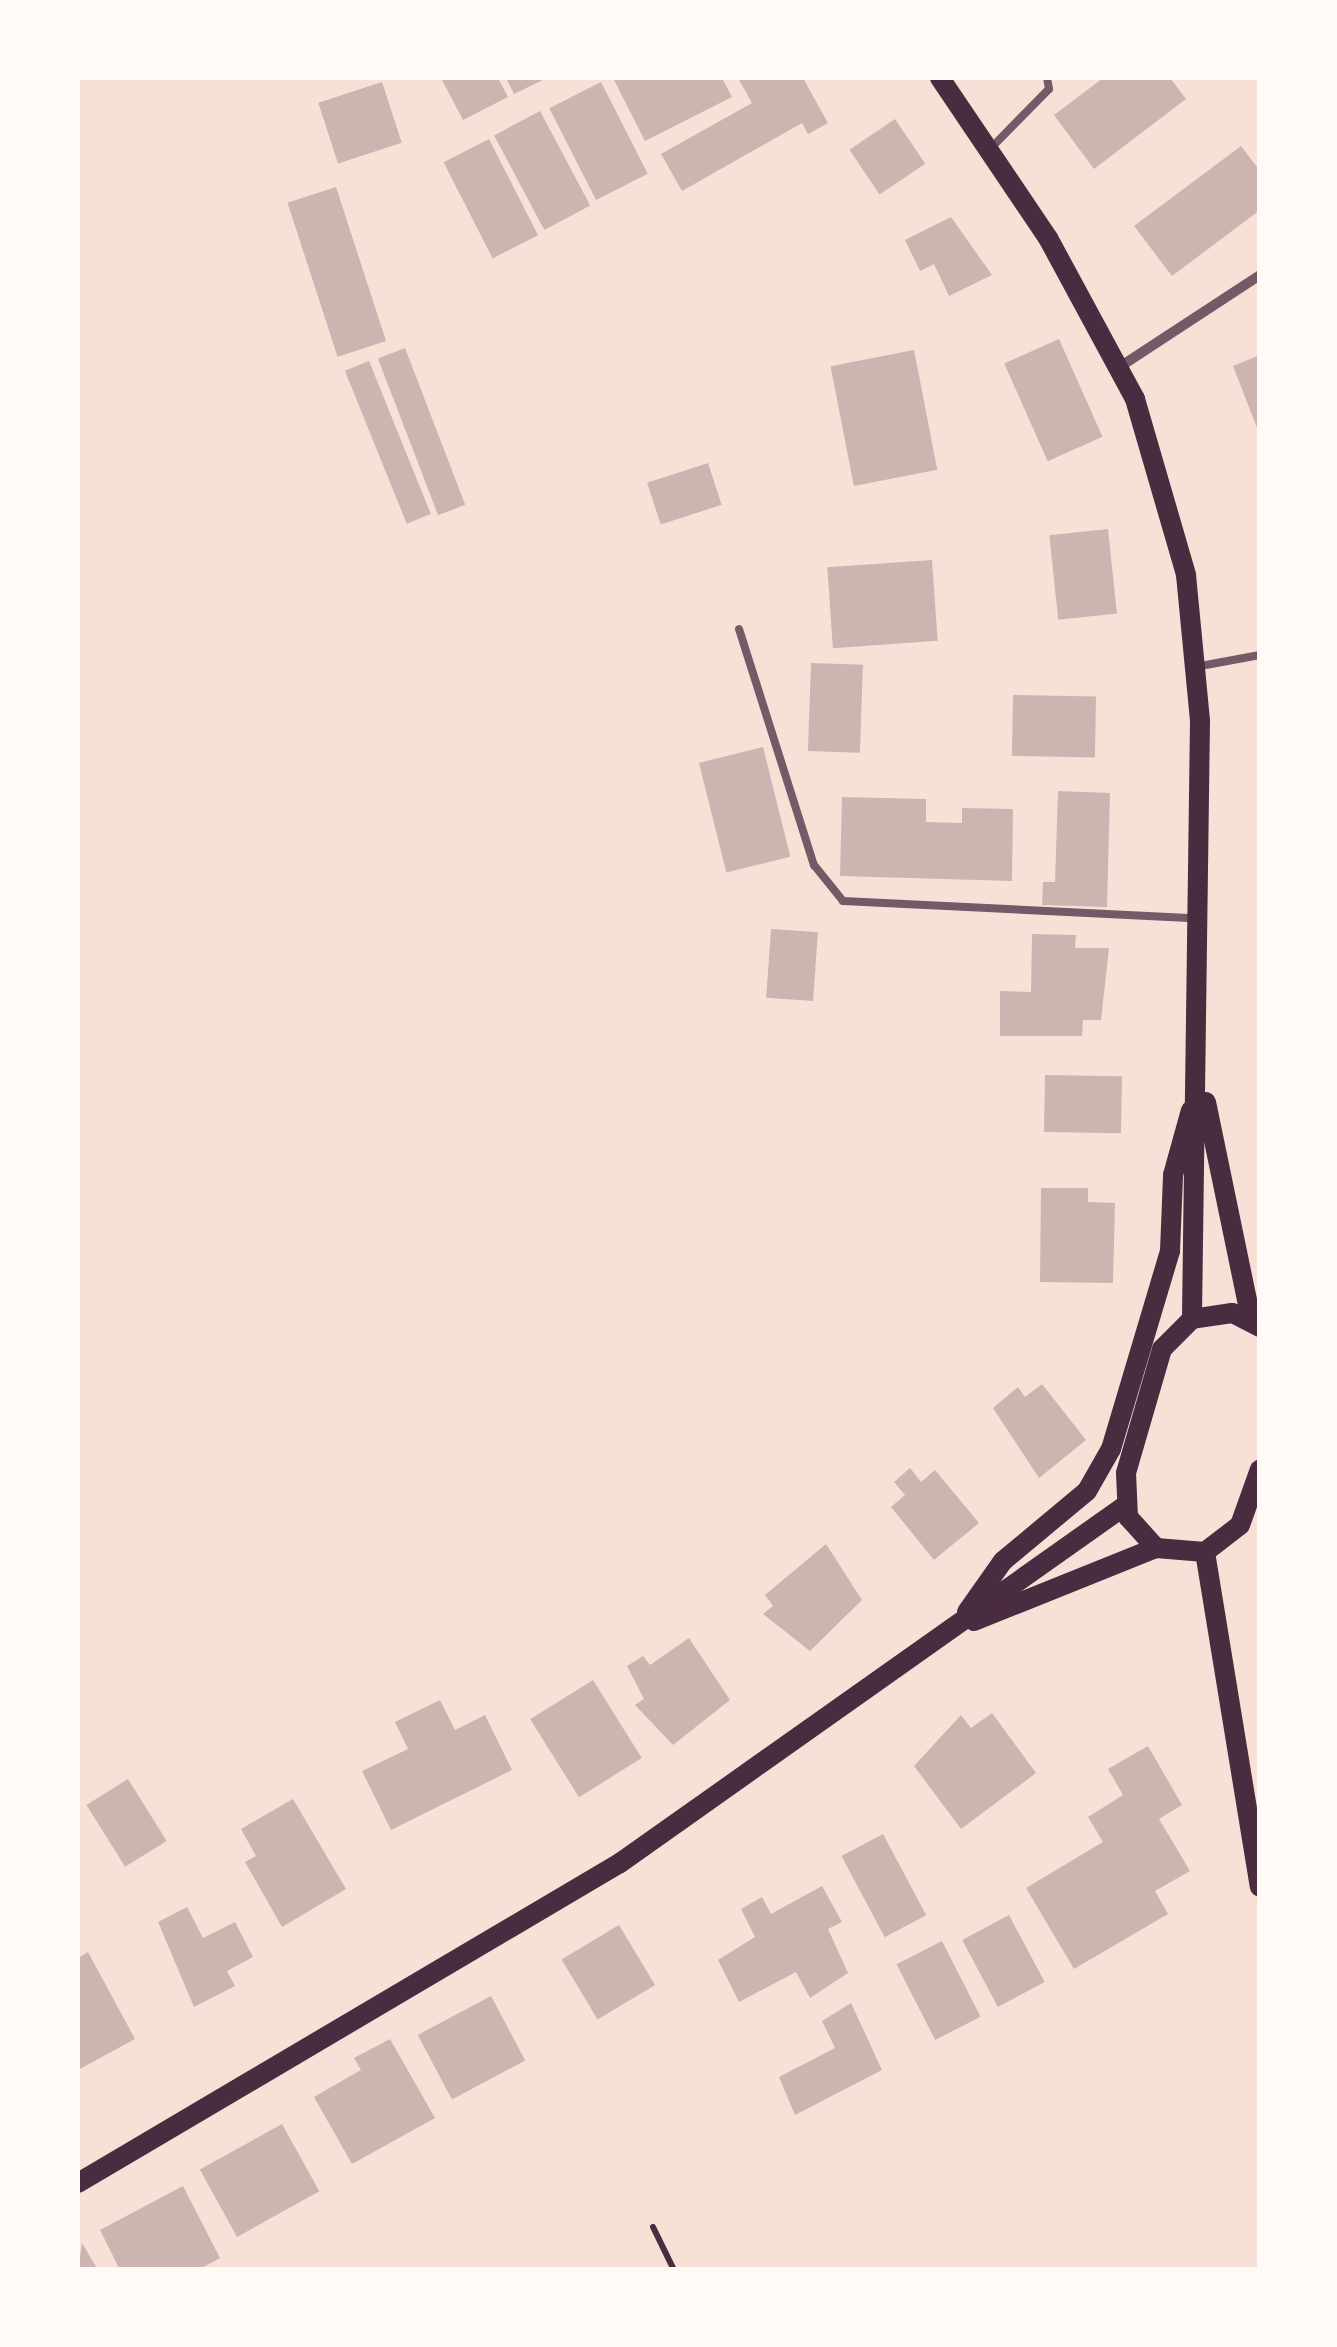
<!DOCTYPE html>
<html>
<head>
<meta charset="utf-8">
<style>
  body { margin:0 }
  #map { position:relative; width:1337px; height:2347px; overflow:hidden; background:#f7e1d7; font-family:"Zilla Slab",serif }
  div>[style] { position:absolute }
  .building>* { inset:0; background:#ccb4b1; transform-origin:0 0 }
  .path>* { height:6px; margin:-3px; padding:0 3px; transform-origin:3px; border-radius:3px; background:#4a2c40 }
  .service>* { height:8px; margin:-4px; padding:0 4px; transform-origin:4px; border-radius:4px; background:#755966 }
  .minor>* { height:10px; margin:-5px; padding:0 5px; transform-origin:5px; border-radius:5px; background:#755966 }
  .secondary>* { height:20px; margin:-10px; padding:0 10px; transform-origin:10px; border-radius:10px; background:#4a2c40 }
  span { translate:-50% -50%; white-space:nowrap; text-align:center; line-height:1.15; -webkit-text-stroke:10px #fffaf5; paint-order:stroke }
  .frame { position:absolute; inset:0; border:80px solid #fffaf5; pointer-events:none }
</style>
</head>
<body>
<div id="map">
  <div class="building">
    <div style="clip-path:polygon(441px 78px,498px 78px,508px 97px,463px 120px)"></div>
    <div style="clip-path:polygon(506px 78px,547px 78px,514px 94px)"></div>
    <div style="clip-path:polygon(613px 78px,722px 78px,732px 97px,645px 141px)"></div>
    <div style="clip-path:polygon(738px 78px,803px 78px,828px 123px,808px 134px,802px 123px,682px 191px,661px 154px,752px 103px)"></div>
    <div style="clip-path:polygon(1103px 78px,1170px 78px,1186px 99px,1094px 169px,1054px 115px)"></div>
    <div style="left:382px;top:82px;width:64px;height:67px;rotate:72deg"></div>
    <div style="left:601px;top:82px;width:103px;height:58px;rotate:63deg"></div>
    <div style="left:540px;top:111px;width:107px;height:52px;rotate:62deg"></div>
    <div style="left:895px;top:119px;width:54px;height:55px;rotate:56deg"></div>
    <div style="left:489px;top:139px;width:108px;height:51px;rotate:63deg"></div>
    <div style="clip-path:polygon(1241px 146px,1260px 171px,1260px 210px,1172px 276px,1134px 226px)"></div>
    <div style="left:336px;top:187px;width:162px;height:51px;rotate:72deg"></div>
    <div style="clip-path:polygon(951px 217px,992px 275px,949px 296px,934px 264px,920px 271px,905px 240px)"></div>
    <div style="left:1059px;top:339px;width:107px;height:60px;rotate:66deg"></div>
    <div style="left:405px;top:348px;width:168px;height:29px;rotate:69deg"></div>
    <div style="left:914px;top:350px;width:122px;height:85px;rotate:79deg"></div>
    <div style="clip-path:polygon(1260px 355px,1260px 433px,1259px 433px,1233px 366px)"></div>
    <div style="left:369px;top:361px;width:165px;height:26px;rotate:68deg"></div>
    <div style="left:708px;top:463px;width:44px;height:64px;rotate:72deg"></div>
    <div style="left:1108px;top:529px;width:85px;height:59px;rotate:84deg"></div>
    <div style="left:932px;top:560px;width:81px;height:105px;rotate:86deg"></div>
    <div style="left:811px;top:663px;width:52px;height:88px;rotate:2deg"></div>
    <div style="left:1013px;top:695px;width:83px;height:61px;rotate:1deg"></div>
    <div style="left:763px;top:747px;width:113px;height:66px;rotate:76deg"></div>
    <div style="clip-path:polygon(1058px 791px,1110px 793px,1107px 907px,1042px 905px,1043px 882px,1055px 882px)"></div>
    <div style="clip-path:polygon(842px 797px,926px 799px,926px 822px,962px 823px,962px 808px,1013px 809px,1012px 881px,840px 876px)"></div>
    <div style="left:771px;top:929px;width:47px;height:69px;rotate:4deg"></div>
    <div style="clip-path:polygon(1032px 934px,1076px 935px,1075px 948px,1109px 948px,1101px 1020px,1083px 1020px,1082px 1036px,1000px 1036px,1000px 991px,1031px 992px)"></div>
    <div style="left:1045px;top:1075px;width:77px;height:57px;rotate:1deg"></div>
    <div style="clip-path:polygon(1041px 1188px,1088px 1188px,1088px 1202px,1115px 1203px,1113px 1283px,1040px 1282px)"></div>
    <div style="clip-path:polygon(1042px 1384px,1086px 1440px,1039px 1478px,993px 1408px,1018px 1387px,1025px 1397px)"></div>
    <div style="clip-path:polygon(910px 1468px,921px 1482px,935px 1470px,979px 1523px,934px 1560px,891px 1507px,905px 1495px,894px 1482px)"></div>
    <div style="clip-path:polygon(826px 1544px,862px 1600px,810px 1651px,763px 1614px,773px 1606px,765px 1595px)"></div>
    <div style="clip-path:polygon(689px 1638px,730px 1700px,673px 1745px,635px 1705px,644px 1699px,627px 1666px,643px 1656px,650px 1665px)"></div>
    <div style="left:593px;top:1680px;width:92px;height:74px;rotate:58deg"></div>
    <div style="clip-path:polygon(440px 1700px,455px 1730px,485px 1715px,512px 1770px,391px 1830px,362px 1771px,408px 1749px,395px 1722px)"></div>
    <div style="clip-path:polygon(992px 1713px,1036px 1773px,961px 1829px,914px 1766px,961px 1715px,971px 1728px)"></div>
    <div style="clip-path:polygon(1148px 1746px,1182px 1805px,1159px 1819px,1190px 1871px,1155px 1891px,1168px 1914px,1074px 1969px,1026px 1888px,1103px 1842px,1088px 1817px,1123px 1795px,1108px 1769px)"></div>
    <div style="left:128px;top:1779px;width:73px;height:49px;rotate:58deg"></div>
    <div style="clip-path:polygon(293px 1799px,346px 1889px,282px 1927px,245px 1862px,256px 1856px,241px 1829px)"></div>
    <div style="left:883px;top:1834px;width:92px;height:47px;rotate:62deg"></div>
    <div style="clip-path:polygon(822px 1886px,842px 1922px,828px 1929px,848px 1973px,810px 1998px,796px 1972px,739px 2002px,718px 1960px,755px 1937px,741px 1909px,762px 1897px,771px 1914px)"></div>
    <div style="clip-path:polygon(187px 1907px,203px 1938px,235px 1922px,253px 1957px,227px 1971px,235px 1986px,194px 2007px,158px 1922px)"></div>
    <div style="left:1009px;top:1915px;width:76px;height:53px;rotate:62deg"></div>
    <div style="left:619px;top:1925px;width:70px;height:67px;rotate:59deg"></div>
    <div style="left:942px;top:1941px;width:85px;height:51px;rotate:63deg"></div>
    <div style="clip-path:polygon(88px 1952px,135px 2039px,78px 2070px,78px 1958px)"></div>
    <div style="left:491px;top:1996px;width:73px;height:83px;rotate:62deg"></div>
    <div style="clip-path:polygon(851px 2003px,882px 2070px,795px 2115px,779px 2077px,835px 2048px,822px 2021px)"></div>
    <div style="clip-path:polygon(390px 2039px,435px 2118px,352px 2164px,314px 2097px,361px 2070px,354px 2058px)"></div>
    <div style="left:282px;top:2124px;width:77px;height:94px;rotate:61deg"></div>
    <div style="clip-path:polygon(183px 2186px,220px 2258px,198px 2270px,120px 2270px,100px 2230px)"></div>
    <div style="clip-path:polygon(82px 2243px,98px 2270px,78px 2270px)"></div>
  </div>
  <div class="path">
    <div style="left:653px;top:2227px;width:48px;rotate:64deg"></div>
  </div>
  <div class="service">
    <div style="left:990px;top:149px;width:84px;rotate:-45.5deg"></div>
    <div style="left:1049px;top:89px;width:11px;rotate:-100deg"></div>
    <div style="left:739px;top:629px;width:248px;rotate:72.4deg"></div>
    <div style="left:814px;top:865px;width:46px;rotate:51.1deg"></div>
    <div style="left:843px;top:901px;width:351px;rotate:2.8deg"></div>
    <div style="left:1195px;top:667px;width:66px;rotate:-10.5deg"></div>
  </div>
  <div class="minor">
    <div style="left:1118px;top:368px;width:170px;rotate:-33.2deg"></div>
  </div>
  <div class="secondary">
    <div style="left:940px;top:78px;width:193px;rotate:56deg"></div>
    <div style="left:1048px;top:238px;width:183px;rotate:61.6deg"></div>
    <div style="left:1135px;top:399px;width:183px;rotate:73.8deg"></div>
    <div style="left:1186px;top:575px;width:147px;rotate:84.5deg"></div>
    <div style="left:1200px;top:721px;width:598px;rotate:90.77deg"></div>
    <div style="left:1206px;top:1102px;width:222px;rotate:78.3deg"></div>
    <div style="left:1260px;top:1327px;width:31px;rotate:-153deg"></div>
    <div style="left:1232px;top:1313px;width:40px;rotate:171.5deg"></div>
    <div style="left:1192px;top:1319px;width:42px;rotate:135deg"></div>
    <div style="left:1162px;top:1349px;width:129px;rotate:106.2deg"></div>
    <div style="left:1126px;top:1473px;width:44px;rotate:87.4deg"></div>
    <div style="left:1128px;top:1517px;width:42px;rotate:47.9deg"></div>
    <div style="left:1156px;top:1548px;width:49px;rotate:4.7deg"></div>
    <div style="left:1205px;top:1552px;width:44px;rotate:-37.6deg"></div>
    <div style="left:1240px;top:1525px;width:59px;rotate:-70.3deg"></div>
    <div style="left:1205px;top:1552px;width:339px;rotate:80.7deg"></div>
    <div style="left:967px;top:1612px;width:62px;rotate:-54.8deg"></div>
    <div style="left:1003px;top:1561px;width:109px;rotate:-39.8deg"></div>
    <div style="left:1087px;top:1491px;width:48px;rotate:-60.3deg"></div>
    <div style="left:1111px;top:1449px;width:207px;rotate:-73.4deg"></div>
    <div style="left:1170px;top:1251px;width:76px;rotate:-87.7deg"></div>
    <div style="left:1173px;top:1175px;width:67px;rotate:-74.5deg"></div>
    <div style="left:974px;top:1621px;width:196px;rotate:-21.9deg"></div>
    <div style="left:78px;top:2183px;width:629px;rotate:-30.56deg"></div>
    <div style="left:620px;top:1863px;width:620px;rotate:-35.28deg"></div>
  </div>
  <div class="frame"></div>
</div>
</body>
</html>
